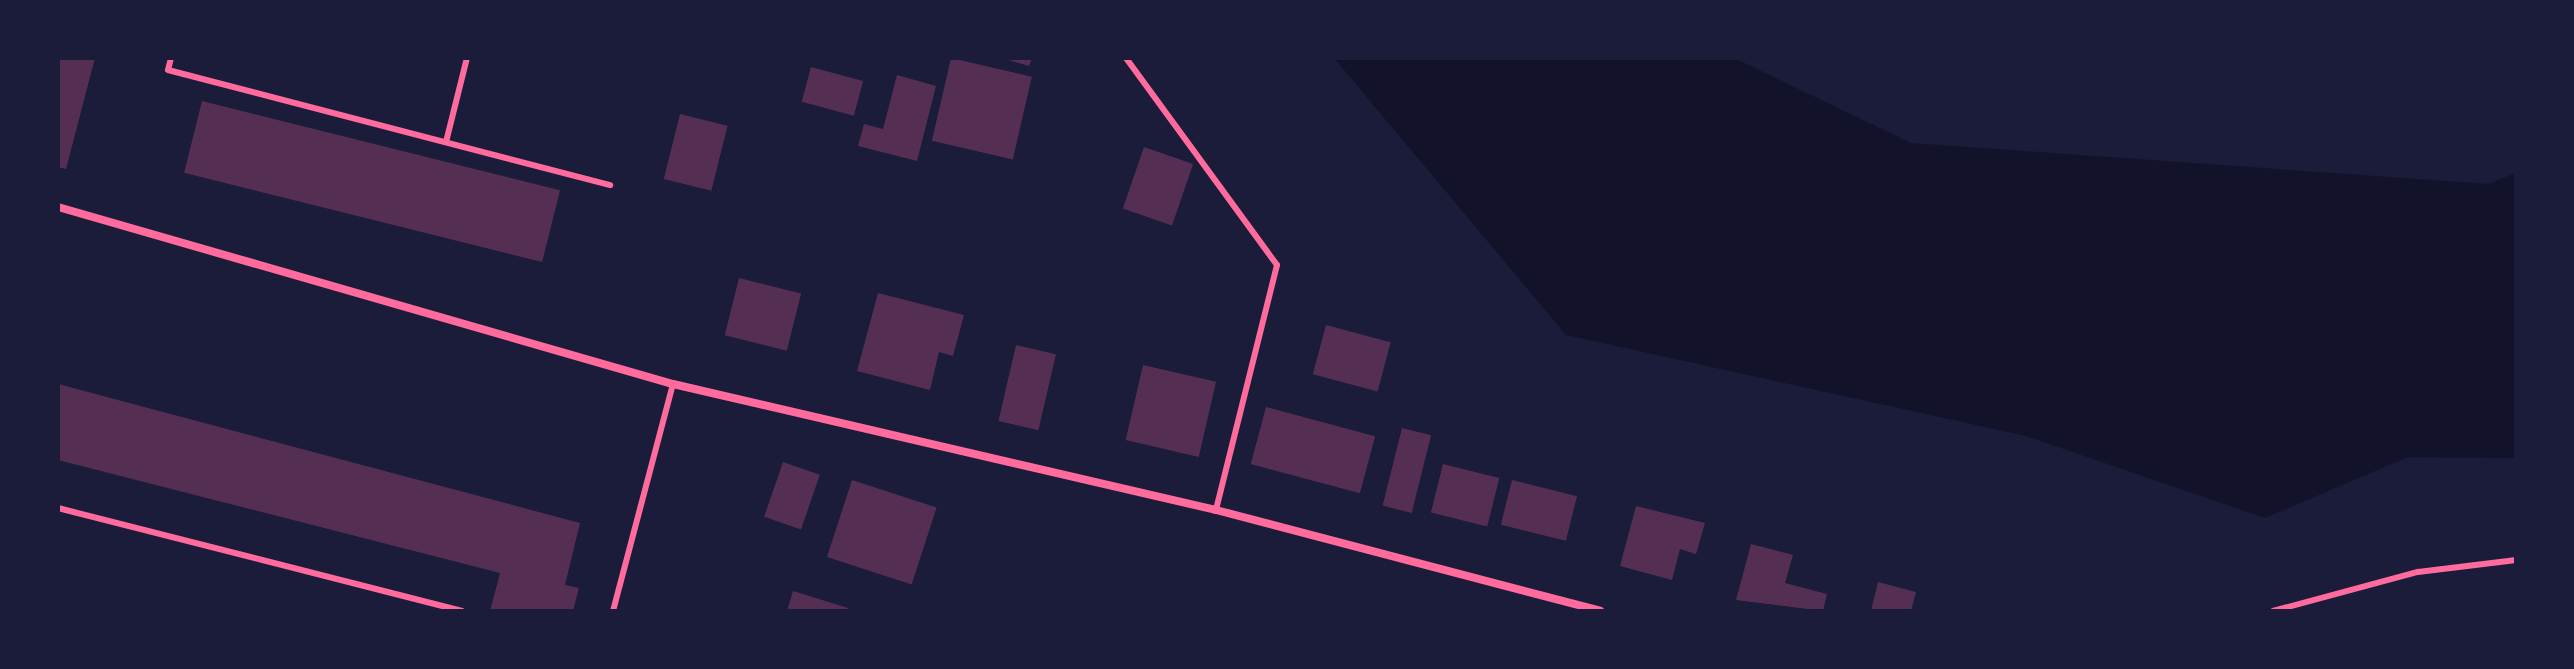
<!DOCTYPE html>
<html>
<head>
<meta charset="utf-8">
<style>
  body { margin:0 }
  #map { position:relative; width:2574px; height:669px; overflow:hidden; background:#1b1b3a; font-family:"Roboto Serif",serif }
  div>[style] { position:absolute }
  .water>* { inset:0; background:#12122b }
  .building>* { inset:0; background:#542f53; transform-origin:0 0 }
  .service>* { height:6px; margin:-3px; padding:0 3px; transform-origin:3px; border-radius:3px; background:#ff6b9d }
  .minor>* { height:8px; margin:-4px; padding:0 4px; transform-origin:4px; border-radius:4px; background:#ff6b9d }
  span { translate:-50% -50%; white-space:nowrap; text-align:center; line-height:1.15; -webkit-text-stroke:6px #1b1b3a; paint-order:stroke }
  .frame { position:absolute; inset:0; border:60px solid #1b1b3a; pointer-events:none }
</style>
</head>
<body>
<div id="map">
  <div class="water">
    <div style="clip-path:polygon(1334px 58px,1734px 58px,1911px 143px,2488px 184px,2516px 173px,2516px 458px,2408px 457px,2265px 518px,2026px 436px,1566px 335px)"></div>
  </div>
  <div class="building">
    <div style="clip-path:polygon(58px 58px,95px 58px,66px 169px,58px 167px)"></div>
    <div style="left:951px;top:58px;width:83px;height:85px;rotate:13deg"></div>
    <div style="clip-path:polygon(1002px 58px,1032px 58px,1029px 66px)"></div>
    <div style="left:811px;top:67px;width:54px;height:36px;rotate:15deg"></div>
    <div style="clip-path:polygon(897px 75px,936px 86px,917px 161px,858px 146px,864px 124px,883px 129px)"></div>
    <div style="left:202px;top:101px;width:369px;height:74px;rotate:14deg"></div>
    <div style="left:680px;top:114px;width:49px;height:67px;rotate:14deg"></div>
    <div style="left:1144px;top:147px;width:52px;height:65px;rotate:19deg"></div>
    <div style="left:739px;top:278px;width:64px;height:59px;rotate:14deg"></div>
    <div style="clip-path:polygon(878px 293px,964px 315px,953px 356px,939px 352px,930px 390px,857px 371px)"></div>
    <div style="left:1326px;top:325px;width:67px;height:51px;rotate:15deg"></div>
    <div style="left:1016px;top:345px;width:41px;height:78px;rotate:13deg"></div>
    <div style="left:1143px;top:365px;width:75px;height:77px;rotate:13deg"></div>
    <div style="clip-path:polygon(58px 384px,580px 523px,565px 585px,579px 588px,573px 611px,490px 611px,500px 573px,58px 460px)"></div>
    <div style="left:1266px;top:407px;width:113px;height:59px;rotate:15deg"></div>
    <div style="left:1402px;top:428px;width:30px;height:80px;rotate:14deg"></div>
    <div style="left:783px;top:462px;width:39px;height:58px;rotate:19deg"></div>
    <div style="left:1443px;top:464px;width:58px;height:50px;rotate:14deg"></div>
    <div style="left:852px;top:480px;width:89px;height:81px;rotate:18deg"></div>
    <div style="left:1512px;top:480px;width:67px;height:46px;rotate:14deg"></div>
    <div style="clip-path:polygon(1636px 506px,1705px 523px,1696px 554px,1680px 549px,1672px 580px,1620px 566px)"></div>
    <div style="clip-path:polygon(1751px 544px,1793px 555px,1785px 583px,1827px 594px,1823px 611px,1736px 600px)"></div>
    <div style="clip-path:polygon(1878px 582px,1916px 592px,1911px 611px,1871px 611px)"></div>
    <div style="clip-path:polygon(793px 591px,848px 608px,847px 611px,787px 611px)"></div>
  </div>
  <div class="service">
    <div style="left:171px;top:58px;width:12px;rotate:104deg"></div>
    <div style="left:168px;top:70px;width:457px;rotate:14.6deg"></div>
    <div style="left:1126px;top:58px;width:256px;rotate:53.9deg"></div>
    <div style="left:1277px;top:265px;width:252px;rotate:104deg"></div>
    <div style="left:446px;top:142px;width:87px;rotate:-76deg"></div>
    <div style="left:58px;top:508px;width:417px;rotate:14.3deg"></div>
    <div style="left:613px;top:611px;width:235px;rotate:-75.2deg"></div>
    <div style="left:2273px;top:611px;width:150px;rotate:-15.1deg"></div>
    <div style="left:2418px;top:572px;width:99px;rotate:-7deg"></div>
  </div>
  <div class="minor">
    <div style="left:58px;top:207px;width:640px;rotate:16.06deg"></div>
    <div style="left:673px;top:384px;width:557px;rotate:13.06deg"></div>
    <div style="left:1216px;top:510px;width:397px;rotate:14.7deg"></div>
  </div>
  <div class="frame"></div>
</div>
</body>
</html>
